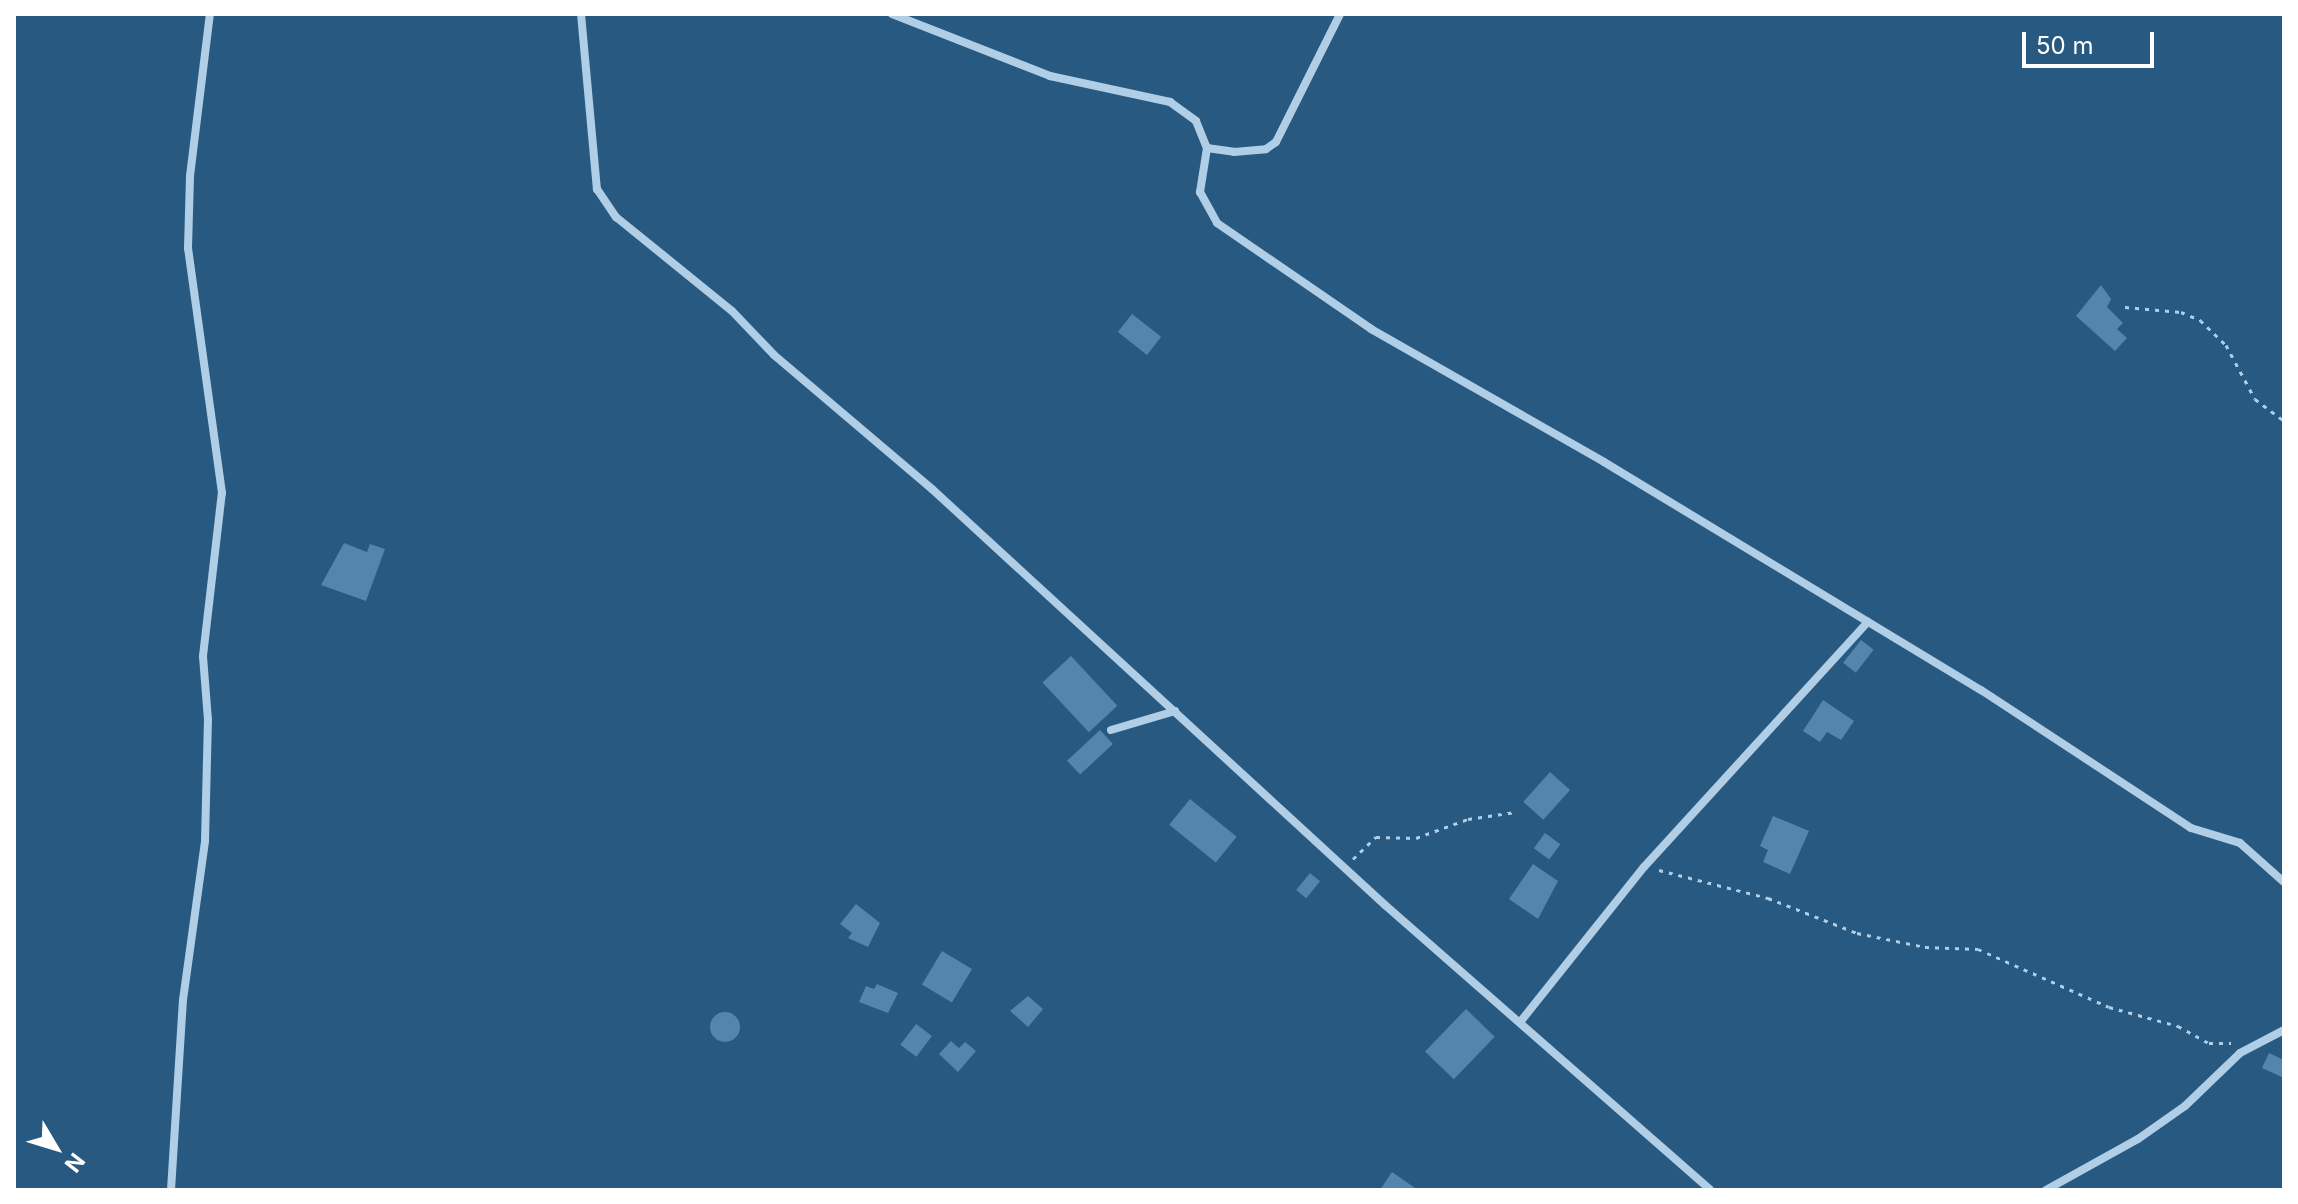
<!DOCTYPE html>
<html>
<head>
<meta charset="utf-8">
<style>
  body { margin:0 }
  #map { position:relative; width:2298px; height:1204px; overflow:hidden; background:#285981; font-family:Inter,sans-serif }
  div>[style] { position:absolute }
  .building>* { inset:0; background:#5485ac; transform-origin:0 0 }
  .round { border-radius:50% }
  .path>* { height:3px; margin-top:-1.5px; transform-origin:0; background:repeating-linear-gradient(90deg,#b0cee6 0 4px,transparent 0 10px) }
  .street>* { height:8px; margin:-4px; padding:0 4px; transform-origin:4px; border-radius:4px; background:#b0cee6 }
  span { translate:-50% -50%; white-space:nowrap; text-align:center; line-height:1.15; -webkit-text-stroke:6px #285981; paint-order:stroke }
  .frame { position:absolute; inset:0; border:16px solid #fff; pointer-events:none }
  .north { position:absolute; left:16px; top:1108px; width:80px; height:80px; -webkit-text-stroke:6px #285981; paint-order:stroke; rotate:128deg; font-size:22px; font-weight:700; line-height:32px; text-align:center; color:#fff }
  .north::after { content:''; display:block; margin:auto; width:28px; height:36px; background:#fff; clip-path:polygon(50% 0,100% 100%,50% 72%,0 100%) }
  .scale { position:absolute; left:2022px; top:32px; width:132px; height:36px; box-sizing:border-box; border:4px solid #fff; border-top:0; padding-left:10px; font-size:24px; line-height:28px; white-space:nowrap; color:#fff; -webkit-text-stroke:6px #285981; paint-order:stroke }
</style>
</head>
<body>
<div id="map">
  <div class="building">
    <div style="clip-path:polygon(2101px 285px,2111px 299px,2107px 307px,2123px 323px,2117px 329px,2127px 338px,2115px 351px,2076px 316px)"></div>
    <div style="left:1132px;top:314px;width:37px;height:23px;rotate:38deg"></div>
    <div style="clip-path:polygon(344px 543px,367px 552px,370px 544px,385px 549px,366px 601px,321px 585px)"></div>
    <div style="left:1861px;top:640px;width:16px;height:29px;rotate:38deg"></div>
    <div style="left:1071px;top:656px;width:68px;height:39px;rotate:47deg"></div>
    <div style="clip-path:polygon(1823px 700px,1854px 721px,1841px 740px,1827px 732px,1820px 742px,1803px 731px)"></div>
    <div style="left:1100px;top:730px;width:19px;height:45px;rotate:47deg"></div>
    <div style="left:1550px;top:772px;width:27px;height:40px;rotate:42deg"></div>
    <div style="left:1190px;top:799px;width:60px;height:33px;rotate:39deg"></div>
    <div style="clip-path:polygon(1773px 816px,1809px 831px,1790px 874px,1763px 862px,1768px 850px,1760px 846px)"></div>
    <div style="left:1545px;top:833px;width:19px;height:19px;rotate:36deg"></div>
    <div style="clip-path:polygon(1533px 864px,1558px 881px,1538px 919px,1509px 899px)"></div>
    <div style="left:1310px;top:873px;width:13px;height:22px;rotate:39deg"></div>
    <div style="clip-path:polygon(856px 904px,880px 923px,868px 947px,848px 938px,852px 933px,840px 924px)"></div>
    <div style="left:942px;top:951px;width:35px;height:39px;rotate:31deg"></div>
    <div style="clip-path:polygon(877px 984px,898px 993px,888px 1013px,859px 1002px,866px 986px,874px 989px)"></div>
    <div style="clip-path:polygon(1028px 996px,1043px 1009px,1028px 1027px,1010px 1011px)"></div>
    <div style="left:1466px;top:1009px;width:40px;height:59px;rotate:44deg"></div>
    <div class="round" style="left:710px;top:1012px;width:30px;height:30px"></div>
    <div style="left:916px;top:1024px;width:20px;height:26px;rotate:37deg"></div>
    <div style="clip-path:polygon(951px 1041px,959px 1048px,965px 1042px,976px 1051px,958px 1072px,939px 1054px)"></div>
    <div style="clip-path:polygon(2269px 1053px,2284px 1060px,2284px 1078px,2262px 1068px)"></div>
    <div style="clip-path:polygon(1392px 1172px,1418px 1190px,1380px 1190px)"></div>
  </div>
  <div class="path">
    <div style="left:2125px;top:307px;width:56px;rotate:5.1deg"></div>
    <div style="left:2181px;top:312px;width:21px;rotate:23deg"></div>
    <div style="left:2200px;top:320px;width:36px;rotate:44deg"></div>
    <div style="left:2226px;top:345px;width:61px;rotate:61.8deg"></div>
    <div style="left:2255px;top:399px;width:36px;rotate:37deg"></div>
    <div style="left:1353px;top:859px;width:32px;rotate:-44deg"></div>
    <div style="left:1376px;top:837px;width:40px;rotate:1.4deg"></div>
    <div style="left:1416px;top:838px;width:55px;rotate:-20.1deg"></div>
    <div style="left:1468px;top:819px;width:48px;rotate:-8.5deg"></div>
    <div style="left:1659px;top:870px;width:113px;rotate:14.4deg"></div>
    <div style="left:1768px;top:898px;width:96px;rotate:21.5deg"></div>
    <div style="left:1857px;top:933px;width:69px;rotate:11.6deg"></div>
    <div style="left:1925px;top:947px;width:53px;rotate:2.2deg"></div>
    <div style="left:1978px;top:949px;width:143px;rotate:23.9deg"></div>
    <div style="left:2109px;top:1007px;width:72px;rotate:15.4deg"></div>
    <div style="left:2178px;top:1026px;width:35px;rotate:29deg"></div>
    <div style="left:2209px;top:1043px;width:22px"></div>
  </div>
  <div class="street">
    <div style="left:581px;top:14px;width:176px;rotate:84.8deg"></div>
    <div style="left:597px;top:189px;width:34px;rotate:56deg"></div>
    <div style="left:616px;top:217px;width:149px;rotate:39deg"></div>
    <div style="left:732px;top:311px;width:61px;rotate:46.3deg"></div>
    <div style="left:774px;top:355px;width:207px;rotate:40.3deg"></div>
    <div style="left:932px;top:489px;width:615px;rotate:42.56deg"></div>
    <div style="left:1385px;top:905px;width:432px;rotate:41.2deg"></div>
    <div style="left:892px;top:14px;width:170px;rotate:21.4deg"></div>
    <div style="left:1050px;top:76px;width:123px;rotate:12.2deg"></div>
    <div style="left:1170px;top:102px;width:32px;rotate:36deg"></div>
    <div style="left:1196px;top:121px;width:29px;rotate:68deg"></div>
    <div style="left:1207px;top:148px;width:27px;rotate:8deg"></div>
    <div style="left:1234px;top:152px;width:32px;rotate:-5deg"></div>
    <div style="left:1266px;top:149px;width:12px;rotate:-35deg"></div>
    <div style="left:1276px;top:142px;width:143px;rotate:-63.4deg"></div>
    <div style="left:1207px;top:148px;width:45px;rotate:99deg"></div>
    <div style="left:1200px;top:192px;width:35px;rotate:61deg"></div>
    <div style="left:1217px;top:223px;width:187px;rotate:34.5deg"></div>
    <div style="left:1371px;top:329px;width:268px;rotate:29.7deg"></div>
    <div style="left:1604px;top:462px;width:441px;rotate:31.2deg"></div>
    <div style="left:1981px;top:690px;width:251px;rotate:33.3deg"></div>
    <div style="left:2191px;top:828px;width:51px;rotate:17deg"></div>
    <div style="left:2240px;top:843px;width:59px;rotate:41.6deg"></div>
    <div style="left:1111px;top:730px;width:67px;rotate:-16.5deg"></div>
    <div style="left:1521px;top:1021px;width:197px;rotate:-51.4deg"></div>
    <div style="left:1644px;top:867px;width:332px;rotate:-47.6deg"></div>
    <div style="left:171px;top:1190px;width:190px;rotate:-86.4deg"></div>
    <div style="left:183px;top:1000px;width:161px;rotate:-82.1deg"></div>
    <div style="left:205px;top:841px;width:121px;rotate:-88.6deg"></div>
    <div style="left:208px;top:720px;width:64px;rotate:-94.5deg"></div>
    <div style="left:203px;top:656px;width:164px;rotate:-83.4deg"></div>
    <div style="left:222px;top:493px;width:247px;rotate:-97.9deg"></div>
    <div style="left:188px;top:248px;width:72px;rotate:-88.4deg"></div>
    <div style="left:190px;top:176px;width:163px;rotate:-83deg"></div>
    <div style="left:2046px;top:1190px;width:105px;rotate:-29deg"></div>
    <div style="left:2138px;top:1139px;width:57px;rotate:-35.1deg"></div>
    <div style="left:2185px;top:1106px;width:76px;rotate:-43.9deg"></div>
    <div style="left:2240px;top:1053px;width:50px;rotate:-27.6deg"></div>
  </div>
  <div class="frame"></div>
  <div class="north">N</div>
  <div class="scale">50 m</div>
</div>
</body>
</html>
